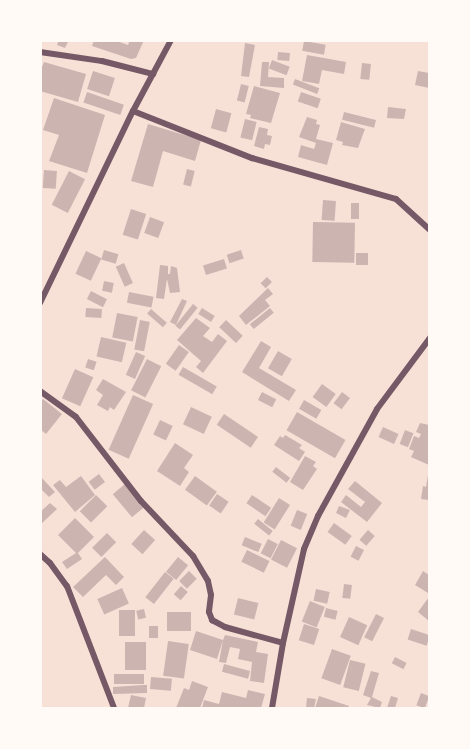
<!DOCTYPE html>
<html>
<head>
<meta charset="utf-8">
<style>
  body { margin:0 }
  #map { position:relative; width:470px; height:749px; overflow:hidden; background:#f7e1d7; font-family:"Asap Condensed",sans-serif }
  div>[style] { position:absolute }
  .building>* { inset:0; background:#ccb4b1; transform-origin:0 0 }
  .minor>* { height:6px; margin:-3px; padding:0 3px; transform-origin:3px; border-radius:3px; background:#755966 }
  span { translate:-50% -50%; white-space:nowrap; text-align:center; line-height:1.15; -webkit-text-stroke:4.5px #fffaf5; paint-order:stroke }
  .frame { position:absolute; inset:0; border:42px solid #fffaf5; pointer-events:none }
</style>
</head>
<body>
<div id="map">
  <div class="building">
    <div style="clip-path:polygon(59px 40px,69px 40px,65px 48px,57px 45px)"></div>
    <div style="clip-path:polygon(94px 40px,114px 40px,128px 45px,130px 40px,144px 40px,136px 58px,131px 59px,92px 46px)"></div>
    <div style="left:304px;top:41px;width:22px;height:10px;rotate:10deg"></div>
    <div style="clip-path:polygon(245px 43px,255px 45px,249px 77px,241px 76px)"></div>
    <div style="left:278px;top:52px;width:12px;height:8px;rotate:5deg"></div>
    <div style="clip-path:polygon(307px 55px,346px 62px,344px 74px,322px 70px,319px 84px,302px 81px)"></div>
    <div style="left:272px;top:60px;width:19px;height:9px;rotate:21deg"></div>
    <div style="clip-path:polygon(44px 62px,86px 74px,78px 102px,40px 91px,40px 72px)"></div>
    <div style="clip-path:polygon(262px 62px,269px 62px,268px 77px,284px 78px,284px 88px,260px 86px)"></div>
    <div style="left:362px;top:63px;width:9px;height:16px;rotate:6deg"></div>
    <div style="left:93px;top:71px;width:23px;height:19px;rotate:18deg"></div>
    <div style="clip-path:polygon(418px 71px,429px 73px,429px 88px,415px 85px)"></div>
    <div style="left:295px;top:79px;width:26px;height:6px;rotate:21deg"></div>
    <div style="left:241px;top:84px;width:8px;height:17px;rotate:14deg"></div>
    <div style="clip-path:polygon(254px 86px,280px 93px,271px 123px,250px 118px,251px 115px,246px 114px)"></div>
    <div style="left:87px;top:92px;width:39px;height:11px;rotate:19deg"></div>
    <div style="left:301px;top:92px;width:21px;height:10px;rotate:19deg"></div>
    <div style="clip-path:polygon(54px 98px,105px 115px,87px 173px,49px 161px,59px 135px,43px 130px)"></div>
    <div style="clip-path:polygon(388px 107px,406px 109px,404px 119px,387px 118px)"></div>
    <div style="left:216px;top:109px;width:16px;height:20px;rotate:15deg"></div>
    <div style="left:344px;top:112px;width:33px;height:8px;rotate:14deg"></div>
    <div style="clip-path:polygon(307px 117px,317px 120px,316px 124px,320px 125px,316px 139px,333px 143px,327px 165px,298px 157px,301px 145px,314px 149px,316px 143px,299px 137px)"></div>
    <div style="left:245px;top:119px;width:12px;height:19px;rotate:14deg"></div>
    <div style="clip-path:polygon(341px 122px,365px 129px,358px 148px,342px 145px,343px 142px,336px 140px)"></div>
    <div style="clip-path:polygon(148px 124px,201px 140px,195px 161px,163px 151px,153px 187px,131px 181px)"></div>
    <div style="clip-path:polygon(259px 127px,268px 129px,267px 135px,272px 136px,270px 145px,265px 144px,264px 149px,254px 146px)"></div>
    <div style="left:187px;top:169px;width:8px;height:16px;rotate:14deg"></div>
    <div style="left:44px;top:170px;width:13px;height:18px;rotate:4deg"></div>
    <div style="left:69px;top:171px;width:18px;height:38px;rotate:27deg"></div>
    <div style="left:323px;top:200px;width:13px;height:20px;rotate:4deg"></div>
    <div style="left:351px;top:203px;width:8px;height:16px"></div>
    <div style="left:131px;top:209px;width:16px;height:27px;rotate:18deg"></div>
    <div style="left:150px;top:217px;width:15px;height:17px;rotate:20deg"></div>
    <div style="left:313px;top:222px;width:42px;height:40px;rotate:1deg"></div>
    <div style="left:104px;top:250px;width:15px;height:10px;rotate:16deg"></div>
    <div style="left:241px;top:250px;width:9px;height:15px;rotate:72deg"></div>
    <div style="left:86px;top:251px;width:17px;height:25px;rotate:25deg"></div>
    <div style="left:356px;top:253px;width:12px;height:12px"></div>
    <div style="left:224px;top:259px;width:10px;height:22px;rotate:73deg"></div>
    <div style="left:124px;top:263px;width:22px;height:9px;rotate:66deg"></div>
    <div style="clip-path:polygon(160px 265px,168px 266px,168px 274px,170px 274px,171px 266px,177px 268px,180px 292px,170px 293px,167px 279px,164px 299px,156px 298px)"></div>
    <div style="left:267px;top:277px;width:7px;height:9px;rotate:45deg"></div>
    <div style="left:104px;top:281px;width:10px;height:10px;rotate:11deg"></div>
    <div style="clip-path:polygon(268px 288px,273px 294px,265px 300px,270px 306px,246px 325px,239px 316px)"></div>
    <div style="left:91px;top:291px;width:18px;height:9px;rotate:27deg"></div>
    <div style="left:129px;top:292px;width:25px;height:11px;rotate:11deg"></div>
    <div style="clip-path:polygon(182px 299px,187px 301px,176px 325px,170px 322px)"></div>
    <div style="left:193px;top:304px;width:6px;height:28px;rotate:39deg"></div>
    <div style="left:86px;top:308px;width:16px;height:9px;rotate:4deg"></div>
    <div style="left:202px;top:308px;width:15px;height:7px;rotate:32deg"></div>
    <div style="left:270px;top:308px;width:6px;height:26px;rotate:51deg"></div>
    <div style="left:151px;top:309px;width:21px;height:6px;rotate:41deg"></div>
    <div style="left:117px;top:313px;width:21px;height:25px;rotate:11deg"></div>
    <div style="clip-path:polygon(196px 318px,210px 328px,203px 336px,212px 342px,218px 334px,227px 341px,203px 373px,196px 367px,201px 361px,177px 340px)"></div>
    <div style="left:140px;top:320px;width:10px;height:30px;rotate:11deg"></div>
    <div style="left:226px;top:320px;width:23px;height:10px;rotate:43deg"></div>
    <div style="left:101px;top:337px;width:26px;height:20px;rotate:13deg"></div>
    <div style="clip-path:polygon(261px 341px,271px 347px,259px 368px,296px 390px,289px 401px,242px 372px)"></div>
    <div style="left:179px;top:345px;width:12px;height:23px;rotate:35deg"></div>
    <div style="left:278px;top:351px;width:16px;height:20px;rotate:30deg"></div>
    <div style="left:136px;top:352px;width:10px;height:25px;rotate:24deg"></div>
    <div style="left:88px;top:359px;width:9px;height:9px;rotate:18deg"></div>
    <div style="left:147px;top:359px;width:16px;height:35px;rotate:27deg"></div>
    <div style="left:183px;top:367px;width:39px;height:9px;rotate:30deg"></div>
    <div style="left:75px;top:369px;width:20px;height:32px;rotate:24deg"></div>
    <div style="clip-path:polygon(103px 379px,126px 392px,114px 410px,110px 407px,108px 411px,97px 405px,103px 395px,96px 390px)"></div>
    <div style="left:322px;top:384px;width:17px;height:16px;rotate:36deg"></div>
    <div style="left:262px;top:392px;width:16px;height:9px;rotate:27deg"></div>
    <div style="left:342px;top:392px;width:10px;height:14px;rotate:37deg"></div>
    <div style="left:133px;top:395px;width:22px;height:60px;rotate:24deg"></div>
    <div style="clip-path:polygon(43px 399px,62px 414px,46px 434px,40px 429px,40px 403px)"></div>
    <div style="left:304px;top:400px;width:20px;height:10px;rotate:30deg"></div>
    <div style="left:191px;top:407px;width:23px;height:19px;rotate:25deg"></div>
    <div style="left:297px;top:412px;width:56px;height:21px;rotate:30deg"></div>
    <div style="left:224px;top:414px;width:41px;height:13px;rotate:34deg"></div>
    <div style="left:160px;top:420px;width:14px;height:16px;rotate:25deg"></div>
    <div style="clip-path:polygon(420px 423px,429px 425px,429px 465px,411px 457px,414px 451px,409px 449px,414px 436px,419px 438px,421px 434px,416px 432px)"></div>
    <div style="left:383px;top:427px;width:17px;height:11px;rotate:24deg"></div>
    <div style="left:405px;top:430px;width:9px;height:15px;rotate:21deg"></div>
    <div style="clip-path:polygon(285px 435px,302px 445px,299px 448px,305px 452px,299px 461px,274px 445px,280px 436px,283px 438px)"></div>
    <div style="clip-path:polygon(175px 443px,193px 455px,184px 468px,189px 472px,180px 486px,157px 471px)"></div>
    <div style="clip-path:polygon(305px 456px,316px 462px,313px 466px,317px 469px,303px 490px,290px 482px)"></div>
    <div style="left:276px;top:467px;width:18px;height:6px;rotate:38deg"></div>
    <div style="left:99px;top:474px;width:10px;height:13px;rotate:53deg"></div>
    <div style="clip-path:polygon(428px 475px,429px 500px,421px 499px,423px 486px,426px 487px)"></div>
    <div style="clip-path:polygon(40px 476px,55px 492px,49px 497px,40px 488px)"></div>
    <div style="clip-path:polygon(81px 476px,95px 495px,75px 512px,53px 485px,60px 480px,66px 487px)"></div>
    <div style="left:195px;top:476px;width:27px;height:17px;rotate:36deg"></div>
    <div style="clip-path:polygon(355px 481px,382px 503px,367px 522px,341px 502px,346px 495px,361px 507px,365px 502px,348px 489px)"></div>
    <div style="left:125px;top:484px;width:30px;height:16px;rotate:50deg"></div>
    <div style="left:217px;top:494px;width:14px;height:14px;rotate:34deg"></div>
    <div style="left:96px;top:495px;width:16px;height:23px;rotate:45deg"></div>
    <div style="left:252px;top:495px;width:23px;height:10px;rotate:34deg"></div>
    <div style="left:279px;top:498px;width:13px;height:29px;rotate:32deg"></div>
    <div style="clip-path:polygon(50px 503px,57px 509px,40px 525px,40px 512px)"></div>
    <div style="clip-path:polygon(339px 506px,350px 510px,346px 518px,336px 513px)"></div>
    <div style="left:297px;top:510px;width:11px;height:17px;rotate:22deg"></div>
    <div style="clip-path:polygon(75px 518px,94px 537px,78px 553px,82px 559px,67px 569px,62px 562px,76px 553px,58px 535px)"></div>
    <div style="left:258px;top:519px;width:19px;height:6px;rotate:39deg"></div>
    <div style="left:334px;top:523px;width:22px;height:11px;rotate:36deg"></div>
    <div style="left:144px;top:530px;width:15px;height:19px;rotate:42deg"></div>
    <div style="left:368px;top:530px;width:9px;height:13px;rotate:41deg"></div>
    <div style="left:107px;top:533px;width:13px;height:21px;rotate:45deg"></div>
    <div style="left:245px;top:537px;width:18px;height:9px;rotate:22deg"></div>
    <div style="left:268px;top:539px;width:11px;height:16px;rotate:27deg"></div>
    <div style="left:281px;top:540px;width:18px;height:22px;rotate:27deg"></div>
    <div style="left:356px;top:546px;width:9px;height:12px;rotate:27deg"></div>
    <div style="left:247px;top:550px;width:25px;height:13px;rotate:26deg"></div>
    <div style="clip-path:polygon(105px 557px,124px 577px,116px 585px,106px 575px,83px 597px,73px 587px)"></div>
    <div style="left:178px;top:557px;width:13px;height:19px;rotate:39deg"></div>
    <div style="left:189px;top:571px;width:11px;height:14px;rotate:45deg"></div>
    <div style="clip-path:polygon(423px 571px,429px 575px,428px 593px,415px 585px)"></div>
    <div style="left:165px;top:572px;width:11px;height:32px;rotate:38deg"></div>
    <div style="left:344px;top:584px;width:8px;height:14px;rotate:7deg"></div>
    <div style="left:181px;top:586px;width:9px;height:11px;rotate:41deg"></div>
    <div style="left:122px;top:588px;width:17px;height:27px;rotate:66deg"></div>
    <div style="left:316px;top:589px;width:14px;height:12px;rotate:12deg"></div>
    <div style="clip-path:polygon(429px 597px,429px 621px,418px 612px)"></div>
    <div style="left:238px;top:598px;width:21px;height:17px;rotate:14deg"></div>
    <div style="left:310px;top:601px;width:16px;height:22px;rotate:22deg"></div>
    <div style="left:326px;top:608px;width:12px;height:9px;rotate:14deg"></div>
    <div style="left:144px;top:609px;width:9px;height:8px;rotate:77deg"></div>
    <div style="left:119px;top:610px;width:16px;height:26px"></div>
    <div style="left:167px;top:612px;width:24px;height:19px"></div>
    <div style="left:376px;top:614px;width:9px;height:26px;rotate:27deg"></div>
    <div style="left:349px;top:617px;width:20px;height:22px;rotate:24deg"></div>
    <div style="left:304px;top:624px;width:16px;height:17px;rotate:18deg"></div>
    <div style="left:149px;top:626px;width:9px;height:12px"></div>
    <div style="left:411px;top:629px;width:20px;height:11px;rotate:18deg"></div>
    <div style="clip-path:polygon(196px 631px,223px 640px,225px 635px,258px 642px,256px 652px,268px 654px,264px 683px,250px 681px,252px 662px,238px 659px,240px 649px,230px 647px,226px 663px,219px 662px,223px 640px,217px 659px,190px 650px)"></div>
    <div style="left:168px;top:641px;width:21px;height:35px;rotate:8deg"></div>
    <div style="left:146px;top:642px;width:28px;height:21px;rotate:90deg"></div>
    <div style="left:332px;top:649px;width:20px;height:31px;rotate:20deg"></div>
    <div style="left:395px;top:657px;width:13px;height:7px;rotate:27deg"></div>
    <div style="left:350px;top:660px;width:16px;height:28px;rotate:14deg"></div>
    <div style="left:224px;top:664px;width:27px;height:8px;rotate:15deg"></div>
    <div style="clip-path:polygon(371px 671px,379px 673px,372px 697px,382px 702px,380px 708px,367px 705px,371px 698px,363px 695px)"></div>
    <div style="left:114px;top:674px;width:30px;height:10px"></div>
    <div style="left:151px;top:677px;width:21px;height:12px;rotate:5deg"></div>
    <div style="clip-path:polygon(192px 681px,208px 687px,200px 708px,176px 708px,184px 688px,189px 690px)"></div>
    <div style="clip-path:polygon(143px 685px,147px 685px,147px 693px,113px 694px,113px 687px)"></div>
    <div style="clip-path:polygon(248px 690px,265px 694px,261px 708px,202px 708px,204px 700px,219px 704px,222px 692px,246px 698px)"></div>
    <div style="left:421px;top:693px;width:9px;height:13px;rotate:21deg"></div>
    <div style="clip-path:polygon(131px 695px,146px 698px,144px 708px,128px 708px)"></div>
    <div style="clip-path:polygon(319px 696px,349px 706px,348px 708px,315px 708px)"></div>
    <div style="clip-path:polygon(391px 696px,398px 698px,395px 708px,387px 708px)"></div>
    <div style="clip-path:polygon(307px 698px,316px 699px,314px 708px,306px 708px)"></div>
  </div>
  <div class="minor">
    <div style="left:40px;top:52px;width:63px;rotate:8.3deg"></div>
    <div style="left:102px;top:61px;width:53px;rotate:14.3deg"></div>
    <div style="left:133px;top:111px;width:128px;rotate:21.6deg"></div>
    <div style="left:252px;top:158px;width:150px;rotate:15.9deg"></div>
    <div style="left:396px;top:199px;width:46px;rotate:42.4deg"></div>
    <div style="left:40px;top:303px;width:213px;rotate:-64.2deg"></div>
    <div style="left:133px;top:111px;width:81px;rotate:-61.8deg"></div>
    <div style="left:40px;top:391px;width:44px;rotate:35.8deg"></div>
    <div style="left:76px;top:417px;width:106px;rotate:52.3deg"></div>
    <div style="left:141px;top:501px;width:76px;rotate:46.6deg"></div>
    <div style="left:193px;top:556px;width:29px;rotate:59deg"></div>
    <div style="left:208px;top:581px;width:14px;rotate:78deg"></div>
    <div style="left:211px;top:595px;width:17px;rotate:97deg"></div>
    <div style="left:209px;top:612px;width:9px;rotate:69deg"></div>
    <div style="left:212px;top:620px;width:15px;rotate:28deg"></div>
    <div style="left:225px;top:627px;width:60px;rotate:15.4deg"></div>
    <div style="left:40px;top:554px;width:13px;rotate:42deg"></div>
    <div style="left:50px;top:563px;width:29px;rotate:54deg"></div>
    <div style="left:67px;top:586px;width:131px;rotate:68.9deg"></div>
    <div style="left:272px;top:708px;width:66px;rotate:-80.4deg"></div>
    <div style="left:283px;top:643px;width:96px;rotate:-77.4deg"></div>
    <div style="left:304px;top:549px;width:36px;rotate:-67deg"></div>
    <div style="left:318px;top:516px;width:122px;rotate:-61.1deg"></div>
    <div style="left:377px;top:409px;width:89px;rotate:-53.3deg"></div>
  </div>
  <div class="frame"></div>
</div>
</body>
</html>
